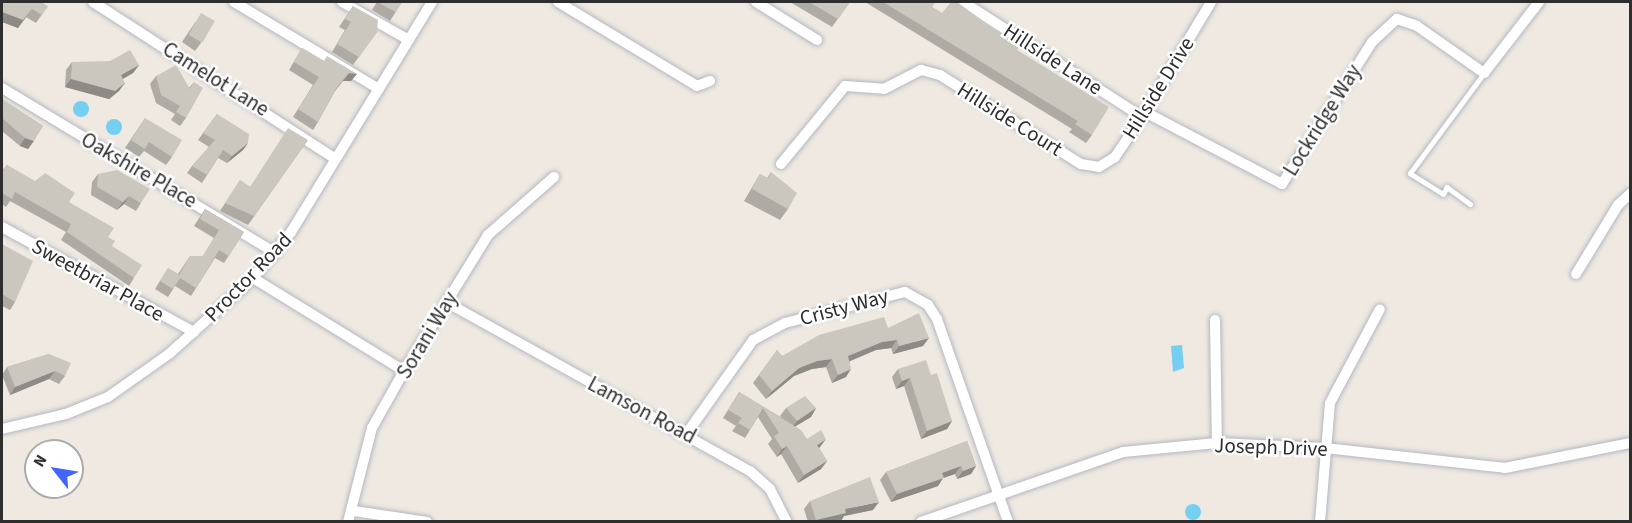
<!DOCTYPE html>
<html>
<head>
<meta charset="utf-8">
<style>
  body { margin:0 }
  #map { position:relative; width:1632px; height:523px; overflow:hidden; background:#efe9e1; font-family:"Source Sans 3",sans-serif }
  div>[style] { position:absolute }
  .water>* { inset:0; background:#75cff0 }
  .round { border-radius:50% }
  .roads { filter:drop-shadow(0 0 2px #b4b7c1) drop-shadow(0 0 2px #b4b7c1) }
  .service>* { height:5px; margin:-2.5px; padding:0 2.5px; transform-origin:2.5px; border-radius:2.5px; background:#fff }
  .minor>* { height:10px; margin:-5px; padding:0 5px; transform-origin:5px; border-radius:5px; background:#fff }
  .wall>* { inset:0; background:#afaba4 }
  .shaded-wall>* { inset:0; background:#8e8b86 }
  .building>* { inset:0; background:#cbc7bf; transform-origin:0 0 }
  span { translate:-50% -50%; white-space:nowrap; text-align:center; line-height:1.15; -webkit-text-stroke:5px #fff; paint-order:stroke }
  .street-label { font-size:21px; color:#2e2e2e }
  .frame { position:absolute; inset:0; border:3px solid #2e2e2e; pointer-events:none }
  .north { position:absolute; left:24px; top:439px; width:60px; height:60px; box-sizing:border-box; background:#fff; border:2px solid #ababab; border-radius:50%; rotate:301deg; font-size:16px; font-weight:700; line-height:24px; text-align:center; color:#2e2e2e }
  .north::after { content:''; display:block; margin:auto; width:21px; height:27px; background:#4264fb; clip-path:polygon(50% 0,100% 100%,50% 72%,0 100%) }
</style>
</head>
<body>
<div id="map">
  <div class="water">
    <div class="round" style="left:73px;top:101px;width:16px;height:16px"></div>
    <div class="round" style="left:106px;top:119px;width:16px;height:16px"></div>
    <div style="clip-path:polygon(1182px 345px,1184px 368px,1173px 372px,1171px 346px)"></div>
    <div class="round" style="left:1185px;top:504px;width:16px;height:16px"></div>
  </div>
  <div class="roads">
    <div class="service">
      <div style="left:1470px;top:204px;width:29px;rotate:-144deg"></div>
      <div style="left:1447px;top:187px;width:8px;rotate:120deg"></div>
      <div style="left:1443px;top:194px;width:39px;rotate:-148deg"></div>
      <div style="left:1410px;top:173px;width:124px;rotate:-53.5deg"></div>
    </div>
    <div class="minor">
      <div style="left:93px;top:2px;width:289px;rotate:32.9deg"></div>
      <div style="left:234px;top:2px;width:169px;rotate:31deg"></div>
      <div style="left:342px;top:2px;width:77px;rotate:29.6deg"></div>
      <div style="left:558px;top:2px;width:162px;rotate:31.1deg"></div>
      <div style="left:697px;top:86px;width:14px;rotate:-21deg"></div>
      <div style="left:756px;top:2px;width:72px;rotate:31.9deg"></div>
      <div style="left:963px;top:2px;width:213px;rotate:32.7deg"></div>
      <div style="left:2px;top:88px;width:319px;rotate:31.1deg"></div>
      <div style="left:1145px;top:112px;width:155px;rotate:27.7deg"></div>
      <div style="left:1282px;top:184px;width:168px;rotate:-57.6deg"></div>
      <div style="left:1372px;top:42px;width:34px;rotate:-43deg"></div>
      <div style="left:1397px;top:19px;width:21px;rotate:19deg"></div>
      <div style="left:1417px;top:26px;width:82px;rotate:35deg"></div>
      <div style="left:1484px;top:73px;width:90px;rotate:-52.2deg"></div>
      <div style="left:781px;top:164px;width:101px;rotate:-50.6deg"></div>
      <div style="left:845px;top:86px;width:39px;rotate:4deg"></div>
      <div style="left:884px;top:89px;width:42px;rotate:-27.2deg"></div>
      <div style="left:921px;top:70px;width:20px;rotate:15deg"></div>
      <div style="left:940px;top:75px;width:167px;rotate:32.3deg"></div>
      <div style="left:1081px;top:164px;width:18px;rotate:9deg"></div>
      <div style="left:1099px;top:167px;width:19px;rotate:-32deg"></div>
      <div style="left:1115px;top:157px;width:48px;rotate:-56deg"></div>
      <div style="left:1142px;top:117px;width:134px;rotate:-59deg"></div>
      <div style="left:2px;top:227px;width:219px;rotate:28.7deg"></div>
      <div style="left:1576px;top:274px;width:81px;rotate:-58.7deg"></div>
      <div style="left:1618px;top:205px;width:16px;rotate:-43deg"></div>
      <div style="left:253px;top:278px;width:177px;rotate:31.6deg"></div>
      <div style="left:446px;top:302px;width:348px;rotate:29.1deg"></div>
      <div style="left:750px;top:471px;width:27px;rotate:42deg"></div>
      <div style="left:770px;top:489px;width:37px;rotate:63deg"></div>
      <div style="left:1215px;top:320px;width:123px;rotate:89.1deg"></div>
      <div style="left:2px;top:429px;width:66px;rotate:-13.2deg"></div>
      <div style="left:66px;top:414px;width:45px;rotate:-22deg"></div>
      <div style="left:108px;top:397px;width:75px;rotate:-35.2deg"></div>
      <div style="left:169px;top:354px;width:113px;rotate:-42.1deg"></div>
      <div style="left:253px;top:278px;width:60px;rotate:-50.4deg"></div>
      <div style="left:291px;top:232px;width:270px;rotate:-58.5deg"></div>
      <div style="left:687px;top:433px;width:114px;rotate:-54.6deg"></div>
      <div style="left:753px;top:340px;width:36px;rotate:-28deg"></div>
      <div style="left:785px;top:323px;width:124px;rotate:-14.5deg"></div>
      <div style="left:905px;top:292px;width:26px;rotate:29deg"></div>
      <div style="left:928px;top:305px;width:17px;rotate:57deg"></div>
      <div style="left:937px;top:319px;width:215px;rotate:70.7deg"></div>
      <div style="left:354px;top:511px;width:74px;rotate:8.6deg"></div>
      <div style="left:348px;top:522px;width:97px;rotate:-75.7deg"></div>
      <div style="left:372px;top:428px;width:65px;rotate:-60.7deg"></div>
      <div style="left:404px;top:371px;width:160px;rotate:-58.3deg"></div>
      <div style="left:488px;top:235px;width:88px;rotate:-41.3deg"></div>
      <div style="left:921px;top:522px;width:214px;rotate:-19.1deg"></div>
      <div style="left:1123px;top:452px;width:94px;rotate:-5.5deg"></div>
      <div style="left:1217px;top:443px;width:108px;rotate:2.7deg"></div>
      <div style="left:1325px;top:448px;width:181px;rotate:6.3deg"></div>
      <div style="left:1505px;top:468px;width:127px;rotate:-11.3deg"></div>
      <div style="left:1320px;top:522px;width:119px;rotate:-85.2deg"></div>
      <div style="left:1330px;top:403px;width:106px;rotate:-62deg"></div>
    </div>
  </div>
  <div class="wall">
    <div style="clip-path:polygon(2px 2px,48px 6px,36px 23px,26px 17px,18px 28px,2px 22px)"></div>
    <div style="clip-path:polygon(377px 2px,402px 2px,390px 21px,372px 10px)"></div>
    <div style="clip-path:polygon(790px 2px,850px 2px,832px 27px)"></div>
    <div style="clip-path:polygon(865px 2px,935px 2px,932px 7px,942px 13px,1017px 50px,1092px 135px,1086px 143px,1069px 132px,1072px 129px)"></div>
    <div style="clip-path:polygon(353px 6px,377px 32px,353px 65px,332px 52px,345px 30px,339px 27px)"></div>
    <div style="clip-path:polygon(196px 21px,201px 43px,195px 51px,182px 42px)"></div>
    <div style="clip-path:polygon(302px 48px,324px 61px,357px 74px,351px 81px,343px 81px,335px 91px,318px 122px,313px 130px,293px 117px,313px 85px,289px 70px)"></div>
    <div style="clip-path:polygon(72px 62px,139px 65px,133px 73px,123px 79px,119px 91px,109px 99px,65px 87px,66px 70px)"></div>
    <div style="clip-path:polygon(156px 76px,189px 88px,194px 82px,186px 118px,180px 126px,171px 120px,175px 114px,156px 103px,150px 84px)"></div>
    <div style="clip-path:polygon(2px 99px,43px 126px,28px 149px,20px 146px,2px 131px)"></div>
    <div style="clip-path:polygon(217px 114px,248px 143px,243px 150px,227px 163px,218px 158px,202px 183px,187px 173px,192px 166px,209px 147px,198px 140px)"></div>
    <div style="clip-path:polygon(145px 118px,172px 157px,166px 165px,144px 151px,139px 157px,125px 148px)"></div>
    <div style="clip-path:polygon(308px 140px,248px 225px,220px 211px,240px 180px,250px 187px)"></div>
    <div style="clip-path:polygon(7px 165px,69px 202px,108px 237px,112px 246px,134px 278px,129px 286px,61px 240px,66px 232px,10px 201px,6px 207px,2px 204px,2px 171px)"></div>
    <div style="clip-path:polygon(771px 172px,788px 209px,780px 220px,744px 201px,760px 174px,767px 178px)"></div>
    <div style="clip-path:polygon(98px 174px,141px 203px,136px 211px,124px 204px,117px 210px,91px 195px,92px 182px)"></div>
    <div style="clip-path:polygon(205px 209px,244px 232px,224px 263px,215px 258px,191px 296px,175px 286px,168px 297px,155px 289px,168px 268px,178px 274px,190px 256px,203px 256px,214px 238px,194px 226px)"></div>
    <div style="clip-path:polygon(2px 245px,15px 302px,10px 310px,2px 306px)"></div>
    <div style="clip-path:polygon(888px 328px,923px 346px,893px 354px,891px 348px,876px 350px,850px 361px,846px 377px,832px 383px,826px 367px,812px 369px,794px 376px,766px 399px,753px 383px,777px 350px,782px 356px)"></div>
    <div style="clip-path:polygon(49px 354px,65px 376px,59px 384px,49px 379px,10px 395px,2px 375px,7px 367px)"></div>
    <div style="clip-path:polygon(898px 369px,931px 375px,952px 421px,947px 429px,921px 439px,904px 386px,896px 389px,892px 377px)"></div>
    <div style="clip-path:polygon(739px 392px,782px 418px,780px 416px,786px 408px,816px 408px,811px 417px,795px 426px,807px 439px,820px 447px,819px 448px,827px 461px,821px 469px,798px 483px,781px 454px,777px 457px,768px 444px,772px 439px,758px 417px,745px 438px,732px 431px,736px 426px,723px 418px)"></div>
    <div style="clip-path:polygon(967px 441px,976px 466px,971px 474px,957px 479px,955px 474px,943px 478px,938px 486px,891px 502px,880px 480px,886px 472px)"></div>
    <div style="clip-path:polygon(810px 501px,873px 510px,844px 516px,841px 521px,838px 522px,808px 522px,804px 509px)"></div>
  </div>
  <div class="shaded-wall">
    <div style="clip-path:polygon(32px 9px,18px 28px,2px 22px,2px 12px)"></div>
    <div style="clip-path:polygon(139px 65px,133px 73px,115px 83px,121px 75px)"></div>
    <div style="clip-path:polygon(349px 73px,357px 74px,351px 81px,343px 81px,331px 96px)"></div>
    <div style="clip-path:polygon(71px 79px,125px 83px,119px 91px,109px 99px,65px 87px)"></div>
    <div style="clip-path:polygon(25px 138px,34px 141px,28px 149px,20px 146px)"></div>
    <div style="clip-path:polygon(248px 143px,243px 150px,227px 163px,232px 156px)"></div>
    <div style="clip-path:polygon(129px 196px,124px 204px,117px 210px,123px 202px)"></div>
    <div style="clip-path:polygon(929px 338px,923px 346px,893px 354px,899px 346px)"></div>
    <div style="clip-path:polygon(897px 340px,891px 348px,876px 350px,843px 364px,848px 356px,882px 342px)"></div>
    <div style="clip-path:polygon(832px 359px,826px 367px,812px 369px,794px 376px,766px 399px,772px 391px,799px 368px,817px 361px)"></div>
    <div style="clip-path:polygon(851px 369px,846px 377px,832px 383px,838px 375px)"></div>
    <div style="clip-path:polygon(55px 371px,49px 379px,10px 395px,15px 387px)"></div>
    <div style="clip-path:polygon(910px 378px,904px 386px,896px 389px,902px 381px)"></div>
    <div style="clip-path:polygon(816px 408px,811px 417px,791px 429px,797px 421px)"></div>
    <div style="clip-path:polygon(952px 421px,947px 429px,921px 439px,927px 431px)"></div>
    <div style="clip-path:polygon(826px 439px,820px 447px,811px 453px,817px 445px)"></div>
    <div style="clip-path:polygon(787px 446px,781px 454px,777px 457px,782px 449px)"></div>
    <div style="clip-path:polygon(827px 461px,821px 469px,798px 483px,804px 475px)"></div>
    <div style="clip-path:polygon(961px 466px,955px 474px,943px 478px,938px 486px,891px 502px,897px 494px,942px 473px)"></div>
    <div style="clip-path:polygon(976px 466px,971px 474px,957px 479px,963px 471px)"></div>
    <div style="clip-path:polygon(879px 502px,873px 510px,844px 516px,841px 521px,815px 522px,816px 520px,845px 509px)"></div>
  </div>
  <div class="building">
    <div style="clip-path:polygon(2px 2px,41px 2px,48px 6px,42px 15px,32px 9px,23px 20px,2px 12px)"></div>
    <div style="clip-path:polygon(377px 2px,402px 2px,396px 12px)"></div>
    <div style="clip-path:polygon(809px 2px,850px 2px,838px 19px)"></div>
    <div style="clip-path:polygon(883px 2px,935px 2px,932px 7px,942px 13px,951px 2px,957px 2px,1019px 47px,1017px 50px,1109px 107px,1092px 135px,1075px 124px,1078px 121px)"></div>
    <div style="clip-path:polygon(353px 6px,378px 20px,377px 32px,359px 57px,337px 44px,351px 22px,345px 19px)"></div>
    <div style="left:201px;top:13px;width:16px;height:25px;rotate:30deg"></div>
    <div style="clip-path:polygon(302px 48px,324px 61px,327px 56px,357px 74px,349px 73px,336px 88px,318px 122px,298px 109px,319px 77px,294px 62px)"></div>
    <div style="clip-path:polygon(130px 50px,139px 65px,121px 75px,125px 83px,115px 91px,71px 79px,72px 62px,110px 61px)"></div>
    <div style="clip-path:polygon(176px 65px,190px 89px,194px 82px,203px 88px,186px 118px,176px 112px,180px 106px,161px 95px,156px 76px)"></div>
    <div style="clip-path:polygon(2px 99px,43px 126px,34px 141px,25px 138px,2px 118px)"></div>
    <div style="clip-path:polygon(217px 114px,249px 134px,248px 143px,232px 156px,223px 150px,207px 175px,192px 166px,215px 140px,203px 133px)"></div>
    <div style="clip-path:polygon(145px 118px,182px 140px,172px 157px,149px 142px,145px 149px,131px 140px)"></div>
    <div style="clip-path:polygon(288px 128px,308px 140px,254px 216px,225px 203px,240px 180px,250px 187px)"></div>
    <div style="clip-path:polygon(7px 165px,35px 181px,45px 173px,75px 193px,69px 202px,114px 228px,108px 237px,115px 241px,112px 246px,142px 265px,134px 278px,67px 232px,71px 224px,15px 192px,12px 199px,2px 193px,2px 171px,3px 171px)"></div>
    <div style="clip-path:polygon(117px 170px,150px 189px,141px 203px,129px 196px,123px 202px,97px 187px,98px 174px)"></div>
    <div style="clip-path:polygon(771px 172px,797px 193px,788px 209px,752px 189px,760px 174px,768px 178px)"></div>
    <div style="clip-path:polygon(205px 209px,244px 232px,229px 256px,219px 250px,196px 288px,180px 278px,173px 289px,160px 281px,168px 268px,179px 275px,190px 256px,203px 256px,219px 230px,200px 219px)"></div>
    <div style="clip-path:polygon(2px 244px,33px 261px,15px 302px,2px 294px)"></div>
    <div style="clip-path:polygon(919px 313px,929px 338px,899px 346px,897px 340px,882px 342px,848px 356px,851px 369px,838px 375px,832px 359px,817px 361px,799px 368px,772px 391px,759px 375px,777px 350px,782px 356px,819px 335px,884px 317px,888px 328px)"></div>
    <div style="clip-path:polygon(49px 354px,71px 363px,65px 376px,55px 371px,15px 387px,7px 367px)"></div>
    <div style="clip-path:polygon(926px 360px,931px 375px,937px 373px,952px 421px,927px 431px,910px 378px,902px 381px,898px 369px)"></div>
    <div style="clip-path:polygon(739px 392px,801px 430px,807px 439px,821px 430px,826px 439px,817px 445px,827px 461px,804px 475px,787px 446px,782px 449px,774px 436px,779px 433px,763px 408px,750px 430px,738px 423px,742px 418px,728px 410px)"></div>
    <div style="clip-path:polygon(805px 396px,816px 408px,797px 421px,786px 408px)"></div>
    <div style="clip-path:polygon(967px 441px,976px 466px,963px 471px,961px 466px,942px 473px,944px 478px,897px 494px,886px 472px)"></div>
    <div style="clip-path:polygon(870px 477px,879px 502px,845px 509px,846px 513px,816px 520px,810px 501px)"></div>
  </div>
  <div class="street-label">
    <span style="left:1053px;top:59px;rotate:33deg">Hillside Lane</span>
    <span style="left:216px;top:79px;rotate:32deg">Camelot Lane</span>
    <span style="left:1158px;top:88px;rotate:-58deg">Hillside Drive</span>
    <span style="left:1010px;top:119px;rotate:32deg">Hillside Court</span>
    <span style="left:1322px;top:120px;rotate:-58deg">Lockridge Way</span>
    <span style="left:139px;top:170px;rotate:30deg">Oakshire Place</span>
    <span style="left:248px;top:277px;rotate:-46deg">Proctor Road</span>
    <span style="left:98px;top:280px;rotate:29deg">Sweetbriar Place</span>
    <span style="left:844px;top:307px;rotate:-15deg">Cristy Way</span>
    <span style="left:427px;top:335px;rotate:-59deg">Sorani Way</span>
    <span style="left:642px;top:410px;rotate:28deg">Lamson Road</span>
    <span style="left:1271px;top:447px;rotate:2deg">Joseph Drive</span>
  </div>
  <div class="frame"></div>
  <div class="north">N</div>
</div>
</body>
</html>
